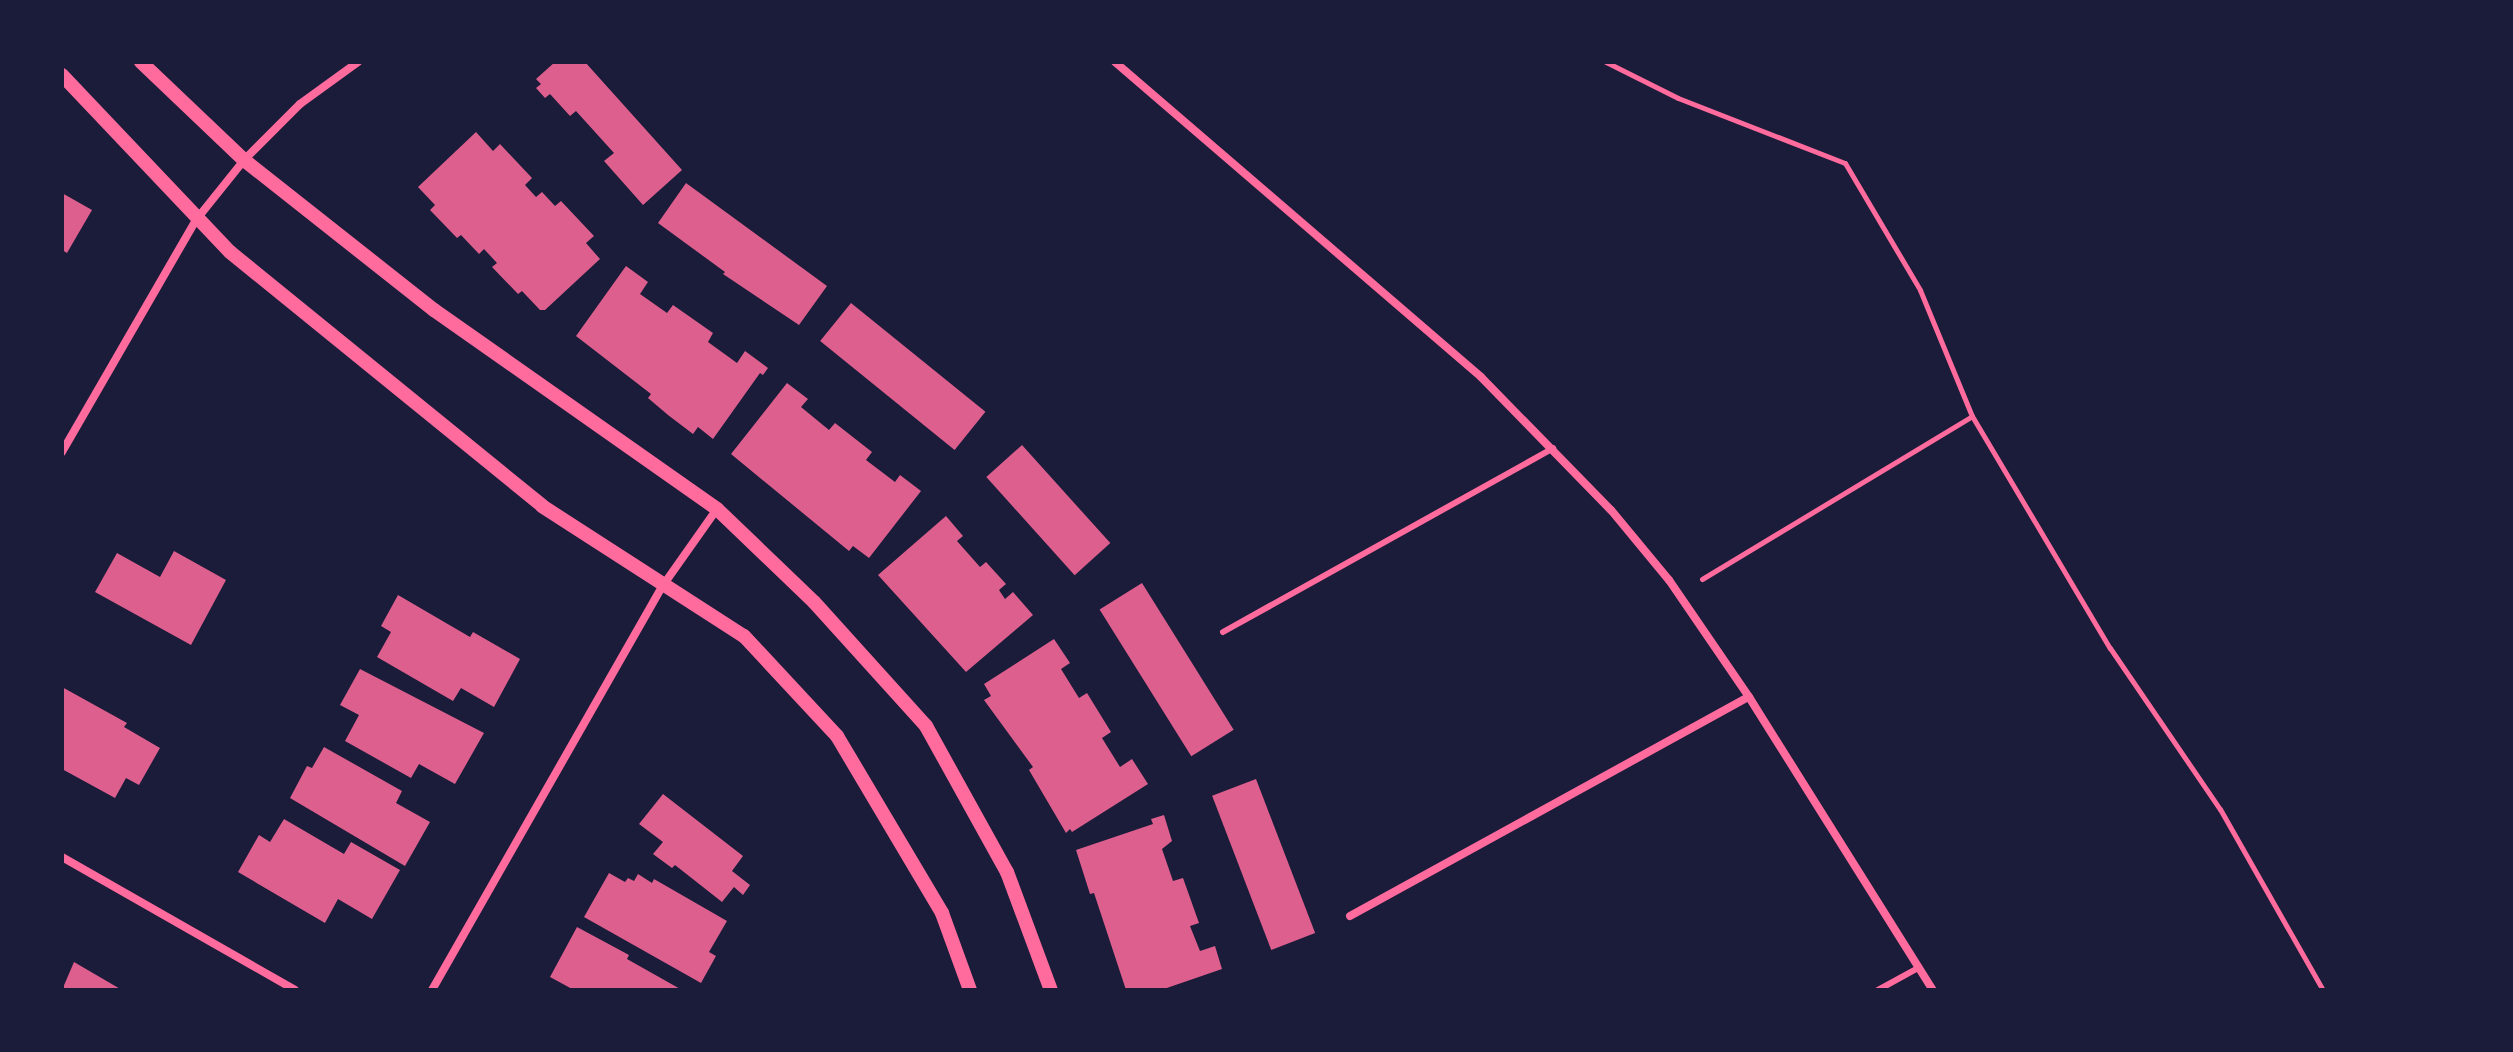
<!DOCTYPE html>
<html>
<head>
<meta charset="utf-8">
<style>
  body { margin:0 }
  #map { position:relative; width:2513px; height:1052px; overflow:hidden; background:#1b1b3a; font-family:"Playfair Display",serif }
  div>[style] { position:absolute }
  .building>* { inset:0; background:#dd5f8e; transform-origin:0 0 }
  .path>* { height:5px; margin:-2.5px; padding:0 2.5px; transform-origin:2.5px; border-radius:2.5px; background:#ff6b9d }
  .service>* { height:6px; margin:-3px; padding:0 3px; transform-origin:3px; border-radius:3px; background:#ff6b9d }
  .minor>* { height:8px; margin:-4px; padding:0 4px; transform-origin:4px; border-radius:4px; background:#ff6b9d }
  .tertiary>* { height:14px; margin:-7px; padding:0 7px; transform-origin:7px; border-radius:7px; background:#ff6b9d }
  span { translate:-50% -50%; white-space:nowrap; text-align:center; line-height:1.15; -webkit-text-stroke:6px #1b1b3a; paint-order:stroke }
  .frame { position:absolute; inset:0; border:64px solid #1b1b3a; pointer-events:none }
</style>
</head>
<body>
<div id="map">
  <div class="building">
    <div style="clip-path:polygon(555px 62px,585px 62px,682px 170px,643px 205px,604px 161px,614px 153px,576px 111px,570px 116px,550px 94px,545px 98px,536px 88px,541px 84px,536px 79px)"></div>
    <div style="clip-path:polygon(476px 132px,493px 151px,500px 144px,532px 178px,525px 185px,536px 197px,542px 192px,555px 206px,561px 201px,594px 236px,586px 243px,600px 259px,545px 310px,540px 310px,522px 291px,518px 294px,492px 267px,497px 263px,484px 249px,479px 254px,461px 235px,457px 238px,430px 210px,435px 205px,418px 187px)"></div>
    <div style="clip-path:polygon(686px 183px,827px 286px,799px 325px,723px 274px,725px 272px,658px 223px)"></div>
    <div style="clip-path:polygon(62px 193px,92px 210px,67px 253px,62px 250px)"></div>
    <div style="clip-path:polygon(626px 266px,648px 282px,640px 294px,667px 313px,673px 305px,713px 333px,708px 342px,737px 363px,745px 351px,768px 368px,763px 375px,760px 373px,713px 439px,698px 427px,693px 434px,668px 415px,648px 398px,651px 394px,576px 336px)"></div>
    <div style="left:851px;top:303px;width:173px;height:49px;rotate:39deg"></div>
    <div style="clip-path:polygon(787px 383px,808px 399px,801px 407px,829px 430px,835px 423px,872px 452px,866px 460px,895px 482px,900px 475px,921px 491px,869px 558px,853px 546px,849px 551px,731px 454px)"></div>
    <div style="left:1022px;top:445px;width:132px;height:48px;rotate:48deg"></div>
    <div style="clip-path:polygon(946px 516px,963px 536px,957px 541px,980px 567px,986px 562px,1006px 584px,999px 590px,1005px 599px,1013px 592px,1033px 615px,966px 672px,878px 575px)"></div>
    <div style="clip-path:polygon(174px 551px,226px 580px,191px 645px,95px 592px,117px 553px,160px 577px)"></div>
    <div style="left:1142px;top:583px;width:173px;height:50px;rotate:58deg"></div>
    <div style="clip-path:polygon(398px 595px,470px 637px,473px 632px,520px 659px,494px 707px,461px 688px,453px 701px,377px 657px,391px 632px,381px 626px)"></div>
    <div style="clip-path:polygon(1054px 639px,1070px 663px,1061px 669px,1079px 698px,1087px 693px,1111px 732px,1102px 738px,1120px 767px,1132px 759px,1148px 784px,1072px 832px,1070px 829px,1066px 833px,1029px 770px,1033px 767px,984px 700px,991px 696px,984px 684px)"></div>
    <div style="clip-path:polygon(360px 669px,484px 733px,455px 784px,419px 764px,411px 778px,345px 741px,359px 715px,340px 705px)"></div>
    <div style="clip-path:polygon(62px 687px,127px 723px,124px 727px,160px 748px,139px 785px,126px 778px,115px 798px,62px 769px)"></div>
    <div style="clip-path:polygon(324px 747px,402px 791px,396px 803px,430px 822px,405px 866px,290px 798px,307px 766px,312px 768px)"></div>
    <div style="left:1256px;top:779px;width:165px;height:47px;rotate:69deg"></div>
    <div style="clip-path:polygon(663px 794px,743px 856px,732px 871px,750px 885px,743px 895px,734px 887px,722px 902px,675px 865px,672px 868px,653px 854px,663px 842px,639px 824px)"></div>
    <div style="clip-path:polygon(1164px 815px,1172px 841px,1162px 849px,1173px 881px,1183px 878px,1199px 923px,1190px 926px,1200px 951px,1215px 946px,1222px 969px,1161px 990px,1126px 990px,1094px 893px,1090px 894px,1076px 850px,1153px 824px,1151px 819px)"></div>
    <div style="clip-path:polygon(284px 819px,344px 854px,351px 842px,400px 870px,372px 919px,338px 899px,325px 923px,238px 872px,259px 835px,270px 842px)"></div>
    <div style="clip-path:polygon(609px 873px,625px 882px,628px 878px,634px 881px,638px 874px,652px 883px,654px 879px,727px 921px,709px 952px,716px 956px,701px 983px,584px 917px)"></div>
    <div style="clip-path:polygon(577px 927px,629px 955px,627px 959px,682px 990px,574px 990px,550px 977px)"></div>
    <div style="clip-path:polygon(74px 962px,122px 990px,62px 990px)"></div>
  </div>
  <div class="path">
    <div style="left:1606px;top:62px;width:80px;rotate:26.6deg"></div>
    <div style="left:1678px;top:98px;width:179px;rotate:21.3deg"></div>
    <div style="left:1845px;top:163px;width:147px;rotate:59.4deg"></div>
    <div style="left:1920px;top:290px;width:136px;rotate:67.6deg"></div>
    <div style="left:1972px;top:416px;width:270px;rotate:59.3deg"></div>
    <div style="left:2110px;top:648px;width:195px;rotate:55.7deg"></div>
    <div style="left:2220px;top:809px;width:208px;rotate:60.4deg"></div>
    <div style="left:1702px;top:579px;width:315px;rotate:-31.1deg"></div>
  </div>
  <div class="service">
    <div style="left:1223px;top:632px;width:378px;rotate:-29.1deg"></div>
    <div style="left:1878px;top:990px;width:46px;rotate:-28.8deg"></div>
  </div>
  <div class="minor">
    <div style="left:1115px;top:62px;width:483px;rotate:40.7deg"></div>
    <div style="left:1481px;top:377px;width:186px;rotate:45.7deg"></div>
    <div style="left:1611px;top:510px;width:91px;rotate:50.4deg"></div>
    <div style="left:1669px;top:580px;width:142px;rotate:55.6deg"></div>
    <div style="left:1749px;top:697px;width:346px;rotate:57.9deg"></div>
    <div style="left:62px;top:452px;width:268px;rotate:-60deg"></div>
    <div style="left:196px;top:220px;width:77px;rotate:-51.3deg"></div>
    <div style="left:244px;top:160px;width:79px;rotate:-45deg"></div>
    <div style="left:300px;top:104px;width:72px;rotate:-35.9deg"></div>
    <div style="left:62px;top:857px;width:268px;rotate:29.7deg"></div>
    <div style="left:1350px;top:916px;width:455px;rotate:-28.8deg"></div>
    <div style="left:432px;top:990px;width:468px;rotate:-60.3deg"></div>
    <div style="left:664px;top:584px;width:92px;rotate:-54.8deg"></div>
  </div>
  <div class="tertiary">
    <div style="left:141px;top:62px;width:142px;rotate:43.6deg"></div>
    <div style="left:244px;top:160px;width:242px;rotate:38.3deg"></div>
    <div style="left:434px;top:310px;width:346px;rotate:35.1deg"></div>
    <div style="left:717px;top:509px;width:134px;rotate:43.8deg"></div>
    <div style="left:814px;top:602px;width:167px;rotate:47.9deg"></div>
    <div style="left:926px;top:726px;width:167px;rotate:61deg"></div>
    <div style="left:1007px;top:872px;width:126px;rotate:69.6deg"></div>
    <div style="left:62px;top:75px;width:244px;rotate:46.5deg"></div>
    <div style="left:230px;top:252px;width:402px;rotate:39.1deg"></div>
    <div style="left:542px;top:506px;width:240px;rotate:32.8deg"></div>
    <div style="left:744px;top:636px;width:137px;rotate:47.1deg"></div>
    <div style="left:837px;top:736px;width:206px;rotate:59.3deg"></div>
    <div style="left:942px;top:913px;width:82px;rotate:70deg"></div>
  </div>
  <div class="frame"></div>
</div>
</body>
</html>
